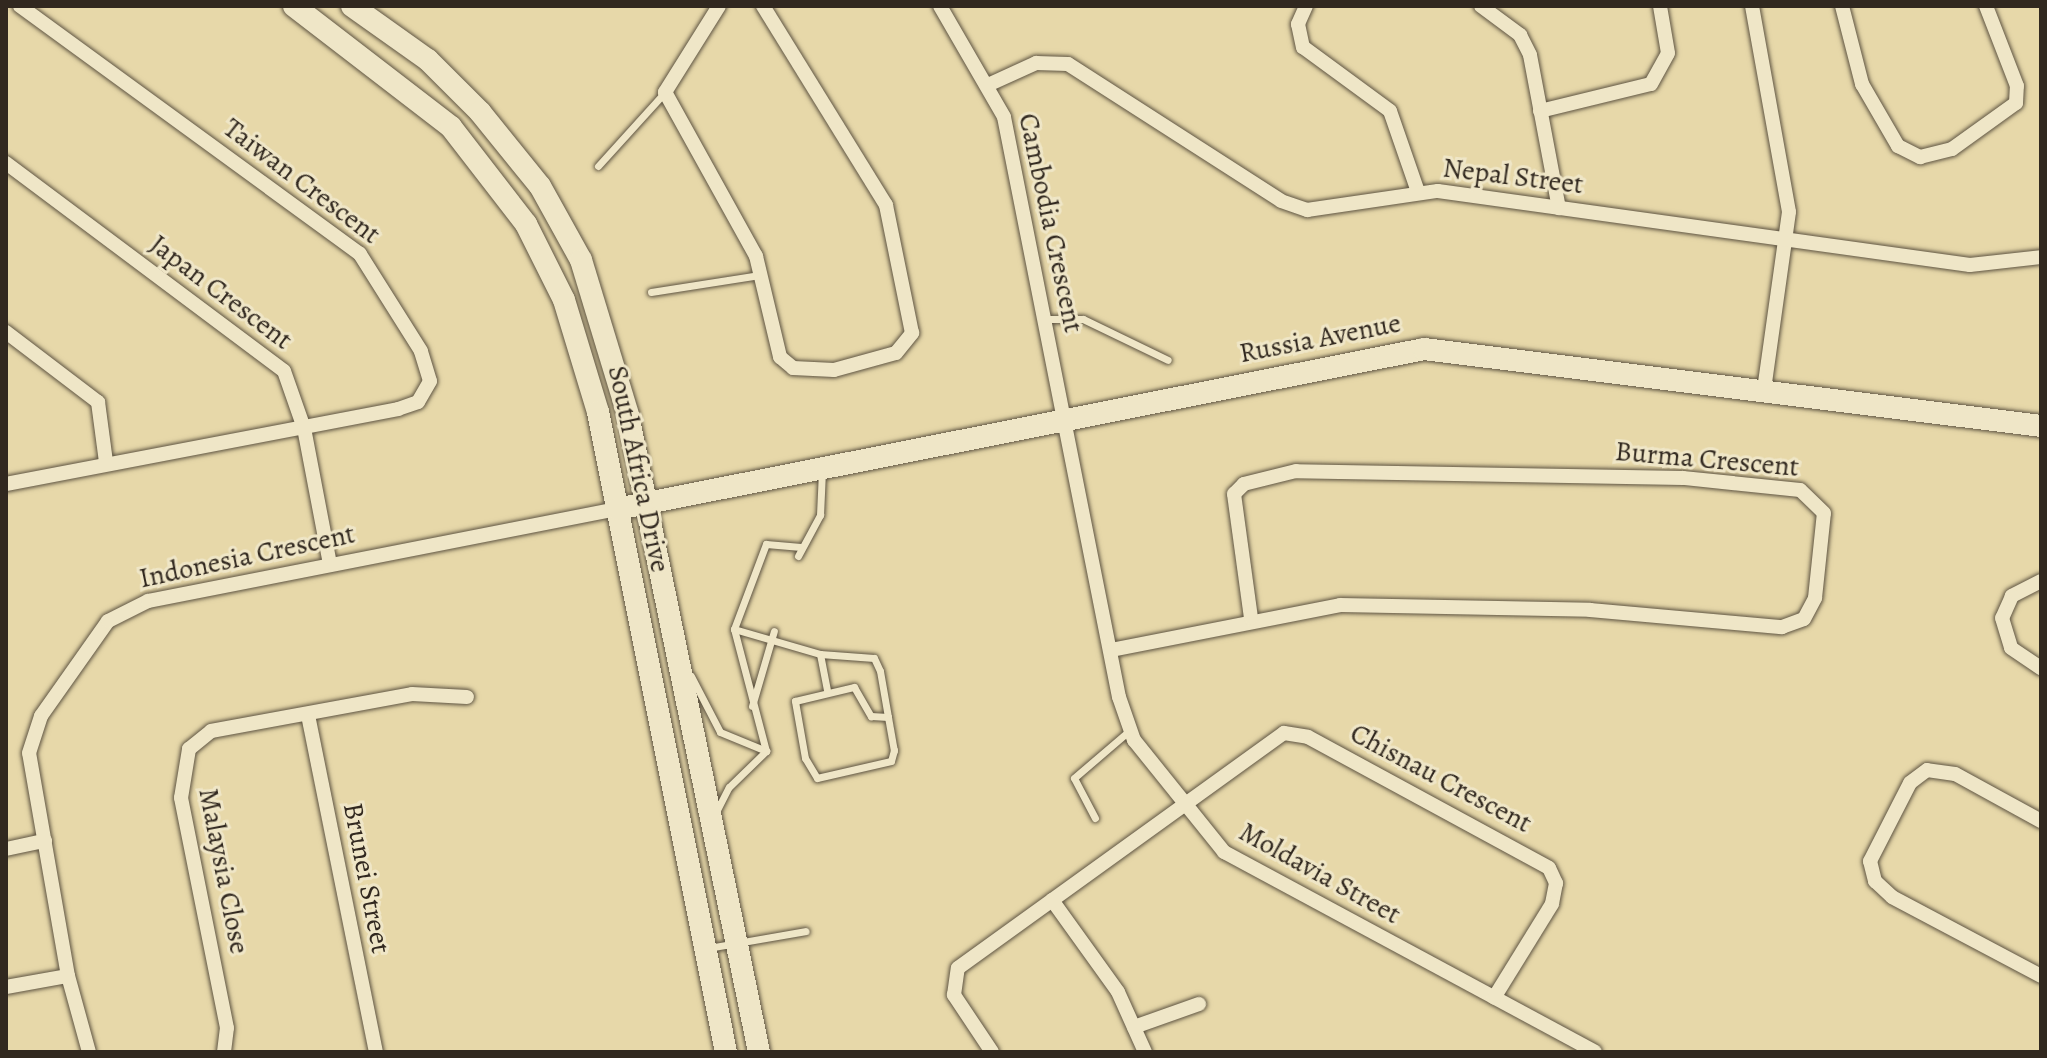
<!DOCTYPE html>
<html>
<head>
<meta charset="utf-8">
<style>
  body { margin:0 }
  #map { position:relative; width:2047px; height:1058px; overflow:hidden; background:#e7d8a9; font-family:Alegreya,serif }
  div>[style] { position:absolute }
  .roads { filter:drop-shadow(0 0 2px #5e5442) drop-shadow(0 0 2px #5e5442) }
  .lane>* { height:7px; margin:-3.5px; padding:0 3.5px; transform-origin:3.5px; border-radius:3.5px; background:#efe6c7 }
  .street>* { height:14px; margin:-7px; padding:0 7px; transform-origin:7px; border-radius:7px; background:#efe6c7 }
  .secondary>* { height:22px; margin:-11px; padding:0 11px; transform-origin:11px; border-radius:11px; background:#efe6c7 }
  span { translate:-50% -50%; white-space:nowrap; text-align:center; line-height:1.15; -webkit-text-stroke:6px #efe6c7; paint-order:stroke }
  .street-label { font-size:28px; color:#31281f }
  .frame { position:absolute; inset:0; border:8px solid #31281f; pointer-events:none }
</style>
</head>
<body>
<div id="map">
  <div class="roads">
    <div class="lane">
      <div style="left:598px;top:166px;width:100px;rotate:-47.8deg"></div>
      <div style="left:651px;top:292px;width:110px;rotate:-8.9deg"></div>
      <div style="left:1044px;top:319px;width:39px"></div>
      <div style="left:1083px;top:319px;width:94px;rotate:25.8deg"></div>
      <div style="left:798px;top:556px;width:47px;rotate:-61.8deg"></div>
      <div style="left:820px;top:515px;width:44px;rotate:-87.4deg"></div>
      <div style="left:734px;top:629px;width:90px;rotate:16.2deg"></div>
      <div style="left:820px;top:654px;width:54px;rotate:4.2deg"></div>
      <div style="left:874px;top:658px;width:14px;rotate:65deg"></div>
      <div style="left:880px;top:671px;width:47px;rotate:80.1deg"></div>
      <div style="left:888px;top:717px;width:34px;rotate:80deg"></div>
      <div style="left:894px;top:750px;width:11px;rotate:105deg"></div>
      <div style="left:891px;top:761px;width:76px;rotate:167.1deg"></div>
      <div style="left:817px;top:778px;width:23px;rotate:-121deg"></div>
      <div style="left:805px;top:758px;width:58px;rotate:-100deg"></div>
      <div style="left:795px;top:701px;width:61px;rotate:-13.3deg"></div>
      <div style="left:854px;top:687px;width:34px;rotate:60deg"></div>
      <div style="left:871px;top:716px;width:17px;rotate:3deg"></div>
      <div style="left:820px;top:654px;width:36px;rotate:79deg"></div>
      <div style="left:691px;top:676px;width:63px;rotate:62.6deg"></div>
      <div style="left:720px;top:732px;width:50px;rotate:22.4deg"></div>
      <div style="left:752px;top:706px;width:78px;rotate:-73.7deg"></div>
      <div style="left:766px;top:751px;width:126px;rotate:-104.7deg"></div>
      <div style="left:734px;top:629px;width:91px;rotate:-69.4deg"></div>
      <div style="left:766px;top:544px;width:35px;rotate:5deg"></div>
      <div style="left:715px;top:814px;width:30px;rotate:-63deg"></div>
      <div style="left:729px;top:787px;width:52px;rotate:-44.2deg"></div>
      <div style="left:1095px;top:818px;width:45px;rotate:-117.7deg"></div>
      <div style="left:1074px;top:778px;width:74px;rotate:-40.6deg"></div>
      <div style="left:708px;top:948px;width:99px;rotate:-9.8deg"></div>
    </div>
    <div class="street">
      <div style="left:719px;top:6px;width:102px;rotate:122.1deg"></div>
      <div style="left:665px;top:92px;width:188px;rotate:61deg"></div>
      <div style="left:756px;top:256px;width:104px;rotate:76.6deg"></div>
      <div style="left:780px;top:357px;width:17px;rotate:40deg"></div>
      <div style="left:793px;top:368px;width:41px;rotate:2.8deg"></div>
      <div style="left:834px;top:370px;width:64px;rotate:-15.3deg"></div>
      <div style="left:896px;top:353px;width:26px;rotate:-51deg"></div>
      <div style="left:912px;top:333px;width:131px;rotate:-101.5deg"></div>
      <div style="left:886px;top:205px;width:234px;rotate:-121.7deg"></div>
      <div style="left:940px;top:6px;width:128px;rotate:60deg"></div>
      <div style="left:1004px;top:117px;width:591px;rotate:78.79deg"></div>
      <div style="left:1119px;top:697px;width:46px;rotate:70.8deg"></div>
      <div style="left:1134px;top:740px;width:144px;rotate:51.2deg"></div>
      <div style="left:1224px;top:852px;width:421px;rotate:28.3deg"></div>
      <div style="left:1306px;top:6px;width:20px;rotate:114deg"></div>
      <div style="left:1298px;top:24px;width:24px;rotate:78deg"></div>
      <div style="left:1303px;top:47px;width:108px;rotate:36.3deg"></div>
      <div style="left:1390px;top:111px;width:86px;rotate:70.9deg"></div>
      <div style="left:1481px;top:6px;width:49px;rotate:36.6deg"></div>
      <div style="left:1520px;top:35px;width:22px;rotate:63deg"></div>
      <div style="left:1530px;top:55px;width:156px;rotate:79.3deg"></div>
      <div style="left:1752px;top:6px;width:209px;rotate:79.8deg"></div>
      <div style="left:1789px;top:212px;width:181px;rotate:98deg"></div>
      <div style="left:1842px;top:6px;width:81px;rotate:75.6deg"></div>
      <div style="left:1862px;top:84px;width:72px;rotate:59.9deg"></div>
      <div style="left:1898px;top:146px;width:25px;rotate:27deg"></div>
      <div style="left:1920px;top:157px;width:33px;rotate:-14deg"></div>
      <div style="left:1952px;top:149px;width:79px;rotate:-35.7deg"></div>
      <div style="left:2016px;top:103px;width:17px;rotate:-87deg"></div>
      <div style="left:2017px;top:86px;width:86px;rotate:-111.2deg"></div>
      <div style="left:990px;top:84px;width:51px;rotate:-24.5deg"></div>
      <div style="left:1036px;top:63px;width:32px;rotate:2deg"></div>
      <div style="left:1068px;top:64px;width:253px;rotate:32.7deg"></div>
      <div style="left:1281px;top:201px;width:28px;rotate:19deg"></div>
      <div style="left:1307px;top:210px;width:132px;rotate:-8.3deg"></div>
      <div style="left:1438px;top:191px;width:537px;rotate:7.92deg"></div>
      <div style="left:1970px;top:265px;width:71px;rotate:-6.4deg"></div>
      <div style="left:1540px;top:111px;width:114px;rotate:-13.7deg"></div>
      <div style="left:1651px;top:84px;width:35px;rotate:-61deg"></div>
      <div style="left:1668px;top:53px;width:48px;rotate:-99.7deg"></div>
      <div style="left:6px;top:163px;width:347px;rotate:36.8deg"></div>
      <div style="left:284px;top:371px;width:60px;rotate:70.7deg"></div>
      <div style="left:304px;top:428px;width:138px;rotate:79.2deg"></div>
      <div style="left:6px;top:332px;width:116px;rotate:37.3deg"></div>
      <div style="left:98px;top:402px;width:61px;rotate:82.4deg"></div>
      <div style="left:6px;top:484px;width:399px;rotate:-10.8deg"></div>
      <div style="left:398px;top:409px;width:21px;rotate:-19deg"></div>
      <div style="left:418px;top:402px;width:24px;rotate:-60deg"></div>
      <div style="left:430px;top:381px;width:31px;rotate:-107deg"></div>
      <div style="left:421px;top:351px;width:115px;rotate:-122.2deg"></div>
      <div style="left:360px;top:254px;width:421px;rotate:-143.9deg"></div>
      <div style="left:2041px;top:581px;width:33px;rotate:153deg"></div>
      <div style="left:2012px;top:596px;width:24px;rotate:114deg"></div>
      <div style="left:2002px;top:618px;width:31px;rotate:73deg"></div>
      <div style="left:2011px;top:648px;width:36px;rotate:34deg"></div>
      <div style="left:1111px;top:650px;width:233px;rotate:-11.1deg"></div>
      <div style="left:1340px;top:605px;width:250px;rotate:1.1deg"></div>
      <div style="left:1590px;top:610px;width:193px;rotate:5.1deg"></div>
      <div style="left:1782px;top:627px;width:23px;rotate:-20deg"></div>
      <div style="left:1804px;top:619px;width:24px;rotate:-62deg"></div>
      <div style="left:1815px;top:598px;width:85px;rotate:-84deg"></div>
      <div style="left:1824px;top:513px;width:33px;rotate:-136deg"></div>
      <div style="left:1800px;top:490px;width:118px;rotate:-174.1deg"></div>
      <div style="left:1683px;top:478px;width:387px;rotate:-179deg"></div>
      <div style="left:1296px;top:471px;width:54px;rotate:166deg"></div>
      <div style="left:1244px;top:484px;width:14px;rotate:135deg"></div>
      <div style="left:1234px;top:494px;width:125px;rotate:82.2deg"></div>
      <div style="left:308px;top:715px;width:344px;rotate:78.6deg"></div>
      <div style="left:2041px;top:821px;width:98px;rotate:-151.3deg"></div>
      <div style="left:1955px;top:774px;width:28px;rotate:-172deg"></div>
      <div style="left:1927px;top:770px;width:21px;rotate:143deg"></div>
      <div style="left:1910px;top:783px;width:88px;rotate:117.1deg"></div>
      <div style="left:1870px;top:861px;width:21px;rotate:76deg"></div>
      <div style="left:1875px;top:881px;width:23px;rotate:43deg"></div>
      <div style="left:1892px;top:897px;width:169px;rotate:27.9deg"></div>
      <div style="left:6px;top:849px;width:40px;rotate:-12deg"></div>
      <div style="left:1052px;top:900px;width:113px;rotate:54.3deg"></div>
      <div style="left:1118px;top:992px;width:66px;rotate:65.8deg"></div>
      <div style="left:6px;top:987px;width:63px;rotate:-10.1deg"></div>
      <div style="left:1134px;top:1027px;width:69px;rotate:-19.5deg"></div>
      <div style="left:89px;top:1052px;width:79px;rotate:-105.4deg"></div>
      <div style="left:68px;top:976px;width:226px;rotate:-99.9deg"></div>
      <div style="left:29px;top:753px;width:39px;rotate:-72deg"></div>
      <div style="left:41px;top:716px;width:116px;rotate:-54.8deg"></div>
      <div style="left:108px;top:621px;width:45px;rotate:-26.6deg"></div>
      <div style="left:148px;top:601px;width:478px;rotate:-11.1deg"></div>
      <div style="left:224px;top:1052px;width:24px;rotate:-83deg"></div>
      <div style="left:227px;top:1028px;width:235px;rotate:-101.3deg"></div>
      <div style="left:181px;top:798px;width:50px;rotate:-80.7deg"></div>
      <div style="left:189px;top:749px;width:28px;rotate:-39deg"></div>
      <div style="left:211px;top:731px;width:204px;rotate:-10.4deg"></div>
      <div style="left:412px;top:694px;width:55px;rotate:3.1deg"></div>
      <div style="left:992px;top:1052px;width:69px;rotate:-123.7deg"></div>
      <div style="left:954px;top:995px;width:27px;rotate:-82deg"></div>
      <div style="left:958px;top:968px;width:402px;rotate:-35.8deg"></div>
      <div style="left:1284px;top:733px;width:24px;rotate:9deg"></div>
      <div style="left:1308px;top:737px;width:274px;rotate:28.5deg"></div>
      <div style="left:1549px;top:868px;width:17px;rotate:65deg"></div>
      <div style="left:1556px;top:883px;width:21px;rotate:101deg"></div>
      <div style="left:1552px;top:904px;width:110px;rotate:121.7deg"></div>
    </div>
    <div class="secondary">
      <div style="left:294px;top:6px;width:198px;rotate:37.6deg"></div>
      <div style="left:451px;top:127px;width:123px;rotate:52.3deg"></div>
      <div style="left:526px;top:224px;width:85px;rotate:63.4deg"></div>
      <div style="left:564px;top:300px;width:117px;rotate:73.1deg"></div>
      <div style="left:598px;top:412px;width:653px;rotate:78.69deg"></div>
      <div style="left:352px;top:6px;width:93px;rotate:35.4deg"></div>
      <div style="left:428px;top:60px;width:74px;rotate:45deg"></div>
      <div style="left:480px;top:112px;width:95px;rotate:51deg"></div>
      <div style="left:540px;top:186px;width:85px;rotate:61deg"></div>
      <div style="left:581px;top:260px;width:162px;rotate:73.1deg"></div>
      <div style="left:628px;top:415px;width:650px;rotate:78.38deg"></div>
      <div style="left:617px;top:509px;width:823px;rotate:-11.21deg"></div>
      <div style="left:1424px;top:349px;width:622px;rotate:7.11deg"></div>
    </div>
  </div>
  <div class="street-label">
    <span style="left:1513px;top:176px;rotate:7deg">Nepal Street</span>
    <span style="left:302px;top:181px;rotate:37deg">Taiwan Crescent</span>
    <span style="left:1051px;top:223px;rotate:78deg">Cambodia Crescent</span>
    <span style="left:221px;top:292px;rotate:37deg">Japan Crescent</span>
    <span style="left:1320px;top:338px;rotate:-11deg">Russia Avenue</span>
    <span style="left:1707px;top:459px;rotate:5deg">Burma Crescent</span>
    <span style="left:639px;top:469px;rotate:78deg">South Africa Drive</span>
    <span style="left:247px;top:556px;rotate:-12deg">Indonesia Crescent</span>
    <span style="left:1441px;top:778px;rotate:28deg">Chisnau Crescent</span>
    <span style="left:224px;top:871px;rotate:79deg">Malaysia Close</span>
    <span style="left:1320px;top:873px;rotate:29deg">Moldavia Street</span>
    <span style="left:367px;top:878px;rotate:79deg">Brunei Street</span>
  </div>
  <div class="frame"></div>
</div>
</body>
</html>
